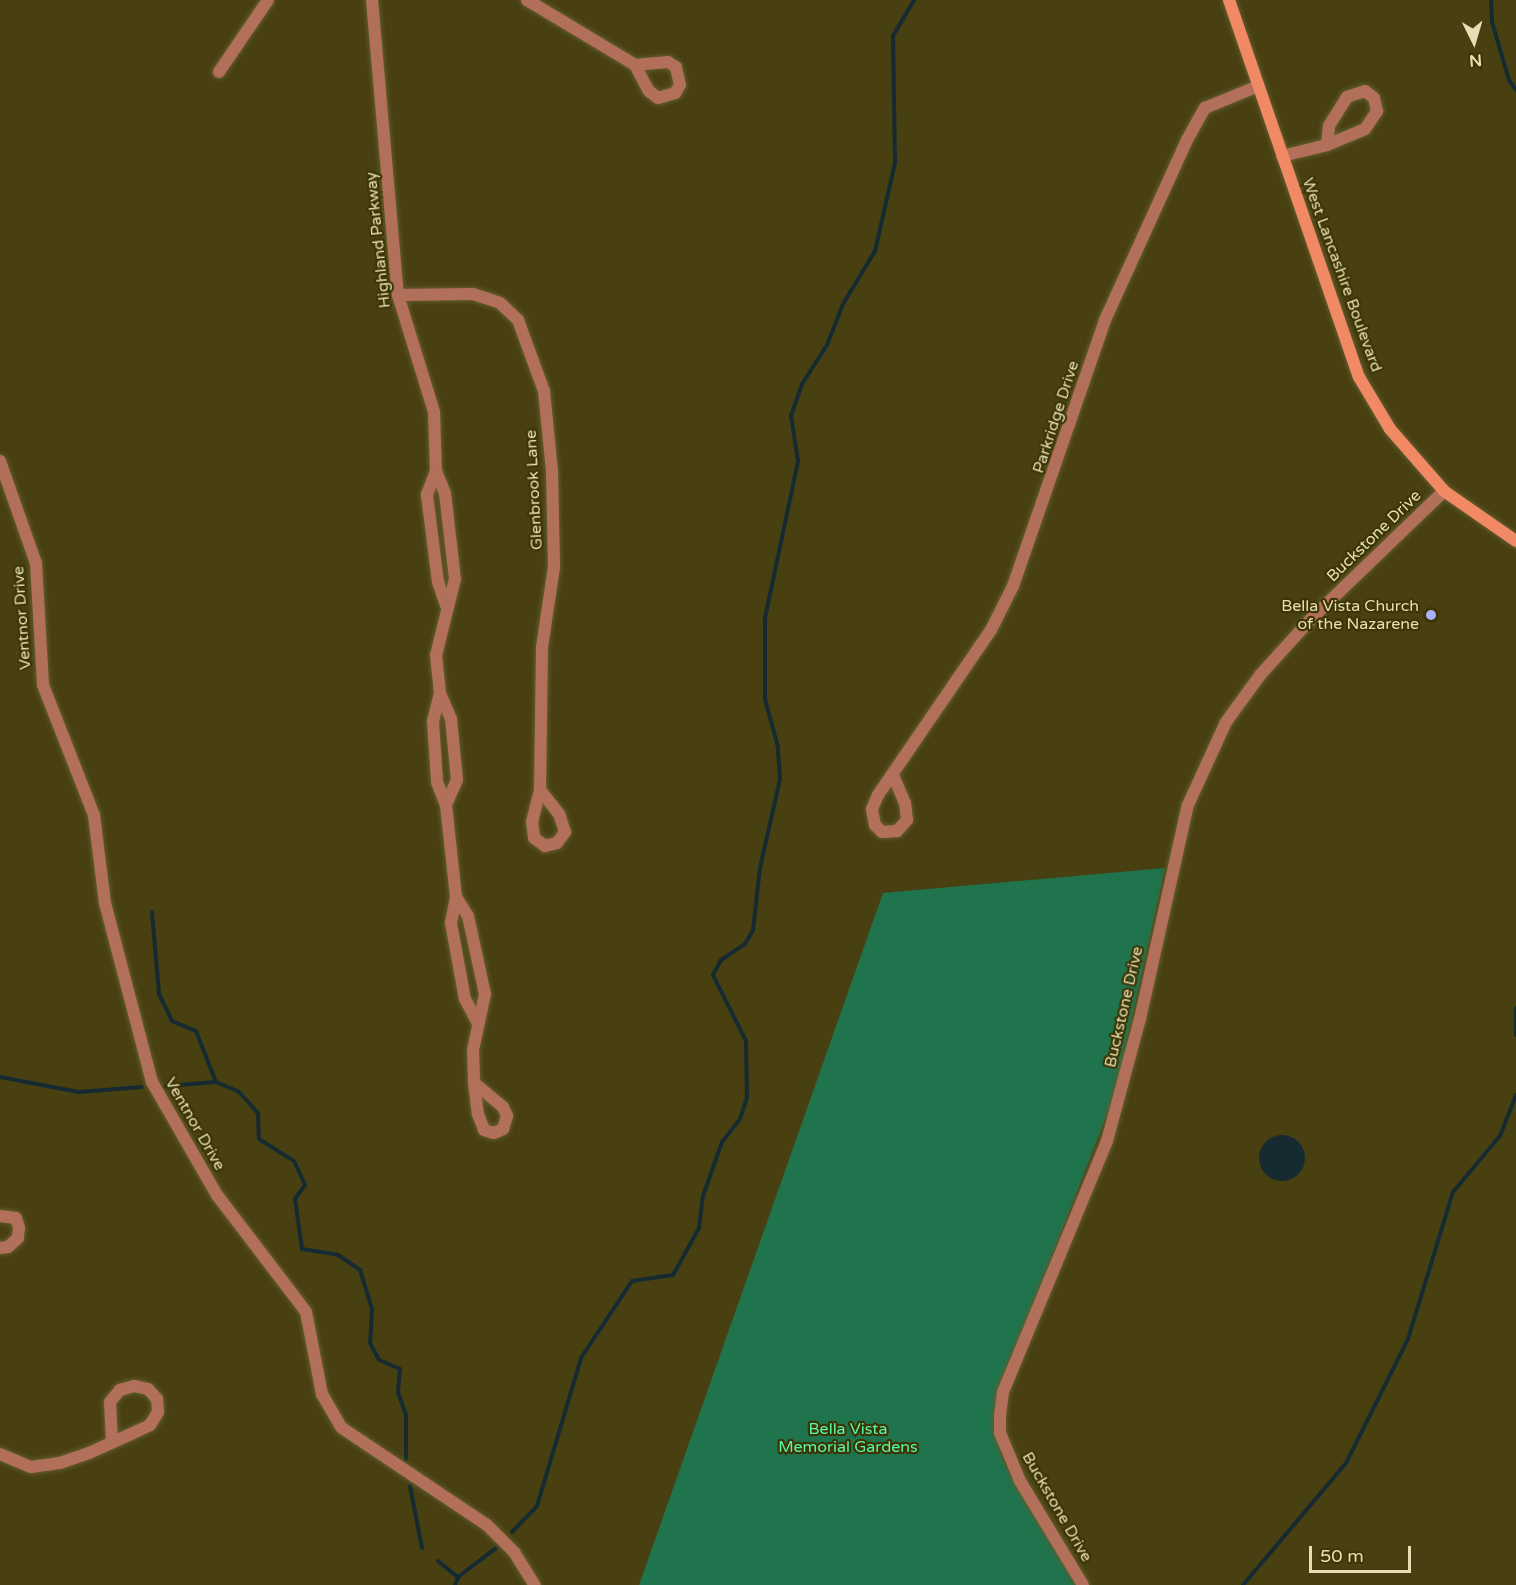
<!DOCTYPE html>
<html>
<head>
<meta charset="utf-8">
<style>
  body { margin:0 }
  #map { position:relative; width:1516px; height:1585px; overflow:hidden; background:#484010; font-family:"Varela Round",sans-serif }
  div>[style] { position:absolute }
  .green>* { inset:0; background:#1f734d }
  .water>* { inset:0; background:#162b31 }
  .round { border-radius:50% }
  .stream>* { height:4px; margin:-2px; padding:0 2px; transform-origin:2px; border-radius:2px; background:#162b31 }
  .roads { filter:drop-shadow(0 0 2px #645c2e) drop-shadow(0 0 2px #645c2e) }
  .street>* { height:12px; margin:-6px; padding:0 6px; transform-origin:6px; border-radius:6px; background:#b2705a }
  .secondary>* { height:12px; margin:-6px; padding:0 6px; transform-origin:6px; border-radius:6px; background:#f18965 }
  .dots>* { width:16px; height:16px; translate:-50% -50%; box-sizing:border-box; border:3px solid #3d3503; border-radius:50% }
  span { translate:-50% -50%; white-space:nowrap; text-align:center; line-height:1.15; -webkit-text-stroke:4.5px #3d3503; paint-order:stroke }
  .street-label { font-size:16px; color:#e6deb5 }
  .poi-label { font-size:16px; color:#e6deb5 }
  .right { translate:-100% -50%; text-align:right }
  .park-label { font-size:16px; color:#56f8ad }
  .north { position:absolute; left:1444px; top:12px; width:60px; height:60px; -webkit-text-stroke:4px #3d3503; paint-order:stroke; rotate:175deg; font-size:16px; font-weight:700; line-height:24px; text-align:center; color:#e6deb5 }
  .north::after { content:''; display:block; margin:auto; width:21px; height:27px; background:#e6deb5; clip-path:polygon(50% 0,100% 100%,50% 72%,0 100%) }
  .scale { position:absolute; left:1309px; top:1546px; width:102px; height:27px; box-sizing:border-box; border:3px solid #e6deb5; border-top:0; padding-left:8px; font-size:18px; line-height:21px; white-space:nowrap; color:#e6deb5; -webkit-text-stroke:4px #3d3503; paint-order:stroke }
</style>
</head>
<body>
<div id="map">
  <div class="green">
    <div style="clip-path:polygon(1165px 868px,1116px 1091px,997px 1398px,994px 1419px,999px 1449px,1007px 1468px,1078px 1585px,639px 1585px,883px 893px)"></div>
  </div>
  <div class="water">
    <div class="round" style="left:1259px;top:1135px;width:46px;height:46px"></div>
  </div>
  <div class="stream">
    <div style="left:1491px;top:0;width:22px;rotate:87deg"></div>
    <div style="left:1492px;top:22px;width:60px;rotate:73.7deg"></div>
    <div style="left:1509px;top:80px;width:12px;rotate:55deg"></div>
    <div style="left:152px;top:912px;width:82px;rotate:85.1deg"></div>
    <div style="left:159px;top:994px;width:30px;rotate:64deg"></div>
    <div style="left:172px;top:1021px;width:26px;rotate:23deg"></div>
    <div style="left:196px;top:1031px;width:55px;rotate:68.6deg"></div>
    <div style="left:216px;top:1082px;width:25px;rotate:23deg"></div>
    <div style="left:239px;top:1092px;width:28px;rotate:48deg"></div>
    <div style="left:258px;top:1113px;width:26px;rotate:88deg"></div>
    <div style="left:259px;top:1139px;width:41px;rotate:32.2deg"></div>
    <div style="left:294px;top:1161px;width:26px;rotate:65deg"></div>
    <div style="left:305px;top:1185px;width:17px;rotate:126deg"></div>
    <div style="left:295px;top:1199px;width:50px;rotate:82deg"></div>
    <div style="left:302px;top:1249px;width:36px;rotate:9deg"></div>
    <div style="left:338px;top:1255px;width:27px;rotate:34deg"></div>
    <div style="left:360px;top:1270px;width:41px;rotate:72.9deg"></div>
    <div style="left:372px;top:1309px;width:34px;rotate:93deg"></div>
    <div style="left:370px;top:1343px;width:19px;rotate:62deg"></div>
    <div style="left:379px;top:1360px;width:23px;rotate:23deg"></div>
    <div style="left:400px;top:1369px;width:23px;rotate:95deg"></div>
    <div style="left:398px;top:1392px;width:24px;rotate:71deg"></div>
    <div style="left:406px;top:1415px;width:44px;rotate:90deg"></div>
    <div style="left:1516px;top:1008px;width:27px;rotate:90deg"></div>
    <div style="left:0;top:1077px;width:80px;rotate:10.8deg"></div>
    <div style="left:79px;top:1092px;width:63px;rotate:-4.5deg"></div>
    <div style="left:166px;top:1086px;width:50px;rotate:-4.6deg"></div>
    <div style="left:410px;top:1486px;width:63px;rotate:79deg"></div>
    <div style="left:512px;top:1532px;width:36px;rotate:-46deg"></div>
    <div style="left:537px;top:1506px;width:154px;rotate:-73.4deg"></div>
    <div style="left:581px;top:1358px;width:92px;rotate:-56.5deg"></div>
    <div style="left:632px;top:1281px;width:41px;rotate:-8.3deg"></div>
    <div style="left:673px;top:1275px;width:54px;rotate:-61deg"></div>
    <div style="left:699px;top:1228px;width:32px;rotate:-83deg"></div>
    <div style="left:703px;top:1196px;width:57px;rotate:-70.6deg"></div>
    <div style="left:722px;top:1142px;width:29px;rotate:-52deg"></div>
    <div style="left:740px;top:1119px;width:22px;rotate:-72deg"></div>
    <div style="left:747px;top:1098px;width:57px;rotate:-91deg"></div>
    <div style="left:746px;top:1041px;width:74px;rotate:-116.6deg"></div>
    <div style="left:713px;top:975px;width:17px;rotate:-62deg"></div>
    <div style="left:721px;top:960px;width:29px;rotate:-34deg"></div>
    <div style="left:745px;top:944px;width:16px;rotate:-60deg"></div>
    <div style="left:753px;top:930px;width:62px;rotate:-83.6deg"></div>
    <div style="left:760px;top:868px;width:91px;rotate:-77.3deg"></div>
    <div style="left:780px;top:779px;width:32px;rotate:-94deg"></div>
    <div style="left:778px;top:747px;width:50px;rotate:-105.2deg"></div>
    <div style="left:765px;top:699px;width:81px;rotate:-90deg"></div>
    <div style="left:765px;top:618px;width:160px;rotate:-78.1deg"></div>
    <div style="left:798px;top:461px;width:46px;rotate:-98.8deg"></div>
    <div style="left:791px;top:416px;width:34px;rotate:-71deg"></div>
    <div style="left:802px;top:384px;width:46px;rotate:-57.3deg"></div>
    <div style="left:827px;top:345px;width:44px;rotate:-68.7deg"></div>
    <div style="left:843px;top:304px;width:62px;rotate:-58.9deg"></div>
    <div style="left:875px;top:251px;width:90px;rotate:-77.2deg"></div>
    <div style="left:895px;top:163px;width:127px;rotate:-90.9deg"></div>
    <div style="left:893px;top:36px;width:42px;rotate:-59.7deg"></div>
    <div style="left:438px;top:1561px;width:26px;rotate:39deg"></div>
    <div style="left:455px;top:1585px;width:9px;rotate:-69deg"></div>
    <div style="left:458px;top:1577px;width:48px;rotate:-37.3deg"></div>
    <div style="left:1243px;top:1585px;width:160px;rotate:-49.8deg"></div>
    <div style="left:1346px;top:1463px;width:139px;rotate:-63.4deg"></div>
    <div style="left:1408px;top:1339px;width:154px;rotate:-73deg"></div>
    <div style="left:1453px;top:1192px;width:73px;rotate:-50deg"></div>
    <div style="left:1500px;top:1136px;width:44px;rotate:-68.7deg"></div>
  </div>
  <div class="roads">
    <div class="street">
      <div style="left:372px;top:0;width:296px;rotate:85deg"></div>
      <div style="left:398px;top:295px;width:122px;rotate:72.9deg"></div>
      <div style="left:434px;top:412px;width:59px;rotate:88.1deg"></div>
      <div style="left:436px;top:471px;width:26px;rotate:111deg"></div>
      <div style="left:427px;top:495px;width:88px;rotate:82.8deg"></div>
      <div style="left:438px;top:582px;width:24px;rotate:71deg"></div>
      <div style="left:527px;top:0;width:126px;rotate:31deg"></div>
      <div style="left:635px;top:65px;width:30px;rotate:62deg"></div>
      <div style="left:649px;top:91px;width:11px;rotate:38deg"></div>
      <div style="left:658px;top:98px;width:18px;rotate:-16deg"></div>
      <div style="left:675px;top:93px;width:9px;rotate:-58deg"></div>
      <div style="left:680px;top:85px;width:18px;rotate:-103deg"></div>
      <div style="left:676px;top:67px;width:9px;rotate:-148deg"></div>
      <div style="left:668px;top:62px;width:33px;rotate:175deg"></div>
      <div style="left:219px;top:72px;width:87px;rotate:-55.8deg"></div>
      <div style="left:1282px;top:156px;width:46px;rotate:-13.7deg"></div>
      <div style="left:1327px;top:145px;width:41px;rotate:-22.8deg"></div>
      <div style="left:1365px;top:129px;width:22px;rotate:-56deg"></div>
      <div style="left:1377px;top:111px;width:13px;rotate:-103deg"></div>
      <div style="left:1374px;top:98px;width:11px;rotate:-142deg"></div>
      <div style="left:1365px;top:91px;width:19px;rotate:162deg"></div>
      <div style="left:1347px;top:97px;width:34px;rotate:122deg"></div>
      <div style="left:1329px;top:126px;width:19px;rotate:96deg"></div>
      <div style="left:398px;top:295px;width:75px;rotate:-0.8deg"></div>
      <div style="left:473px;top:294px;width:28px;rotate:18deg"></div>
      <div style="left:500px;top:303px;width:25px;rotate:43deg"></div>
      <div style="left:518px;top:320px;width:76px;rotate:69.9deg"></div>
      <div style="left:544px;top:391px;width:80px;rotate:84.3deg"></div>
      <div style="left:552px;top:471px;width:96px;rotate:88.8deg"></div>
      <div style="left:554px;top:567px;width:81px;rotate:98.5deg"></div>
      <div style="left:542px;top:647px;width:143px;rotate:90.8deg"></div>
      <div style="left:540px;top:790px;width:32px;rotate:104deg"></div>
      <div style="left:532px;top:821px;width:17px;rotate:83deg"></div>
      <div style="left:534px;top:838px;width:14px;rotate:36deg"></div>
      <div style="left:545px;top:846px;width:12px;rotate:-14deg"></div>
      <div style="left:557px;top:843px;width:14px;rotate:-54deg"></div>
      <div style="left:565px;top:832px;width:19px;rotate:-108deg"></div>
      <div style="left:559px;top:814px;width:31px;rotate:-128deg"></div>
      <div style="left:0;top:461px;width:108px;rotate:70.6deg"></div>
      <div style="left:36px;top:563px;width:122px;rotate:86.7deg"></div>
      <div style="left:43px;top:685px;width:140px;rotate:68.6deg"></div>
      <div style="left:94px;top:815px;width:89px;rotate:82.9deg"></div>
      <div style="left:105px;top:903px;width:185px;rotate:75.3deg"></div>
      <div style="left:152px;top:1082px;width:130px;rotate:60.1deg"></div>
      <div style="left:217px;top:1195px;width:147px;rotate:52.7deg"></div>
      <div style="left:306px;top:1312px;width:84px;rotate:79deg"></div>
      <div style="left:322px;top:1394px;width:39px;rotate:60deg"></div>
      <div style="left:342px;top:1428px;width:174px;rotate:33.8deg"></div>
      <div style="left:487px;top:1525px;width:38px;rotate:45deg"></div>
      <div style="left:514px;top:1552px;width:39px;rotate:58deg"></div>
      <div style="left:436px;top:471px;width:24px;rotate:68deg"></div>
      <div style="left:445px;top:493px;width:87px;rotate:83.4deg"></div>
      <div style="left:455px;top:579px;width:78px;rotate:104deg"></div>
      <div style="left:436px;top:655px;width:38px;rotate:84deg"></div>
      <div style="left:440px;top:693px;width:29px;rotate:104deg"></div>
      <div style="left:433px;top:721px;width:61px;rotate:86.2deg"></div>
      <div style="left:437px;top:782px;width:25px;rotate:69deg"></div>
      <div style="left:446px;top:805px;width:93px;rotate:83.8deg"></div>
      <div style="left:456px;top:897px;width:26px;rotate:101deg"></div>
      <div style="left:451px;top:923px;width:77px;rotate:79.6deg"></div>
      <div style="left:465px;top:999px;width:26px;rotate:62deg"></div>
      <div style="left:440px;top:693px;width:28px;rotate:67deg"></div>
      <div style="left:451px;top:719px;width:61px;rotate:84.4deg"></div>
      <div style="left:457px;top:780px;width:27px;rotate:114deg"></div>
      <div style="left:893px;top:775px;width:30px;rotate:67deg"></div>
      <div style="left:905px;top:803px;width:17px;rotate:83deg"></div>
      <div style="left:907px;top:820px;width:15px;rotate:132deg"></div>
      <div style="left:897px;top:831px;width:15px;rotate:176deg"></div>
      <div style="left:882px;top:832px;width:10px;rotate:-135deg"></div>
      <div style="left:875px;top:825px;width:16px;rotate:-101deg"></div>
      <div style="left:872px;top:809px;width:15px;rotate:-67deg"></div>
      <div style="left:878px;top:795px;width:200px;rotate:-55.6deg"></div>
      <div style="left:991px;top:630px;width:49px;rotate:-63.4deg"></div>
      <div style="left:1013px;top:586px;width:281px;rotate:-70.9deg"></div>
      <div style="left:1105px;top:320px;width:198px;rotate:-65.5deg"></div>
      <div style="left:1187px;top:140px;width:37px;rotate:-61deg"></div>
      <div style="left:1205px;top:108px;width:57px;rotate:-22.5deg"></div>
      <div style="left:456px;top:897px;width:22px;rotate:58deg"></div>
      <div style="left:468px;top:916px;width:80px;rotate:77.7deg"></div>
      <div style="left:485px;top:994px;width:57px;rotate:102.1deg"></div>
      <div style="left:473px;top:1050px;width:33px;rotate:88deg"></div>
      <div style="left:474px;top:1083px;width:31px;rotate:83deg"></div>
      <div style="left:478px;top:1114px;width:17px;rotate:69deg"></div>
      <div style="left:484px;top:1130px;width:10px;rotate:17deg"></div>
      <div style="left:494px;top:1133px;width:10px;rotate:-24deg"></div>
      <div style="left:503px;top:1129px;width:14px;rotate:-73deg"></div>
      <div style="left:507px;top:1116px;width:10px;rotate:-114deg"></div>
      <div style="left:503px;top:1107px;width:38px;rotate:-140deg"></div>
      <div style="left:0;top:1216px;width:16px;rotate:7deg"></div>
      <div style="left:16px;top:1218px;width:10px;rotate:73deg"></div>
      <div style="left:19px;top:1228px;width:10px;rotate:96deg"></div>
      <div style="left:18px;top:1238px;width:13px;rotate:138deg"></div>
      <div style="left:8px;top:1247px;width:8px;rotate:173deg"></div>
      <div style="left:0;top:1454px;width:34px;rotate:23deg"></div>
      <div style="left:31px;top:1467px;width:29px;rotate:-8deg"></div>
      <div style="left:60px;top:1463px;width:31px;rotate:-19deg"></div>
      <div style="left:89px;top:1453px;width:46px;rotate:-24.3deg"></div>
      <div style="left:131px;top:1434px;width:21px;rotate:-25deg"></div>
      <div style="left:150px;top:1425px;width:15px;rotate:-58deg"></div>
      <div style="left:158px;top:1412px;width:13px;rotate:-94deg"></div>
      <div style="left:157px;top:1399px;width:13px;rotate:-132deg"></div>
      <div style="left:148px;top:1389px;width:14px;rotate:-168deg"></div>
      <div style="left:134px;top:1386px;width:15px;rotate:164deg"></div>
      <div style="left:120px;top:1390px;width:16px;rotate:130deg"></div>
      <div style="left:110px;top:1402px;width:40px;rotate:87.1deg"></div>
      <div style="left:1083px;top:1585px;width:122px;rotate:-121.2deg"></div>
      <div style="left:1020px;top:1481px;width:52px;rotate:-112.6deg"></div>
      <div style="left:1000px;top:1433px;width:17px;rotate:-90deg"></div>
      <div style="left:1000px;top:1416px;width:24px;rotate:-83deg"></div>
      <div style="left:1003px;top:1392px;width:272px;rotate:-67.5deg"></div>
      <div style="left:1107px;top:1141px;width:126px;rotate:-74.9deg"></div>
      <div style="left:1140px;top:1019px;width:219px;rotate:-77.4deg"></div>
      <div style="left:1188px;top:805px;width:91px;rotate:-65.4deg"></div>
      <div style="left:1226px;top:722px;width:59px;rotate:-53.9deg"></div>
      <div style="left:1261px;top:674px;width:74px;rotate:-47.7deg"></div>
      <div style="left:1311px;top:619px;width:185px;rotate:-43.9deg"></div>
    </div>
    <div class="secondary">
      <div style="left:1229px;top:0;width:399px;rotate:71deg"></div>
      <div style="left:1359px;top:377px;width:61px;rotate:59.2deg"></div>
      <div style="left:1390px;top:429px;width:82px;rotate:48.9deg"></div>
      <div style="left:1444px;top:491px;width:88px;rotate:34.8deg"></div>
    </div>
  </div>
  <div class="dots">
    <div style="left:1431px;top:615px;background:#a9b0fc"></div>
  </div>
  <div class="street-label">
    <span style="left:378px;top:240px;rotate:-96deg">Highland Parkway</span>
    <span style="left:1342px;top:275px;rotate:70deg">West Lancashire Boulevard</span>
    <span style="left:1056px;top:417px;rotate:-72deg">Parkridge Drive</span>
    <span style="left:534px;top:490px;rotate:-93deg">Glenbrook Lane</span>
    <span style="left:1374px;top:536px;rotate:-44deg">Buckstone Drive</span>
    <span style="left:22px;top:618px;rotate:-94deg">Ventnor Drive</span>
    <span style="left:1124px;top:1007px;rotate:-77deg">Buckstone Drive</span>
    <span style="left:195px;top:1124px;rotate:60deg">Ventnor Drive</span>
    <span style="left:1057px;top:1507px;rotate:60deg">Buckstone Drive</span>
  </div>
  <div class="poi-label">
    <span class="right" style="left:1419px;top:615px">Bella Vista Church<br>of the Nazarene</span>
  </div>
  <div class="park-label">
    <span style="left:848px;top:1438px">Bella Vista<br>Memorial Gardens</span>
  </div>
  <div class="north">N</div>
  <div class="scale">50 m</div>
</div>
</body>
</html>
